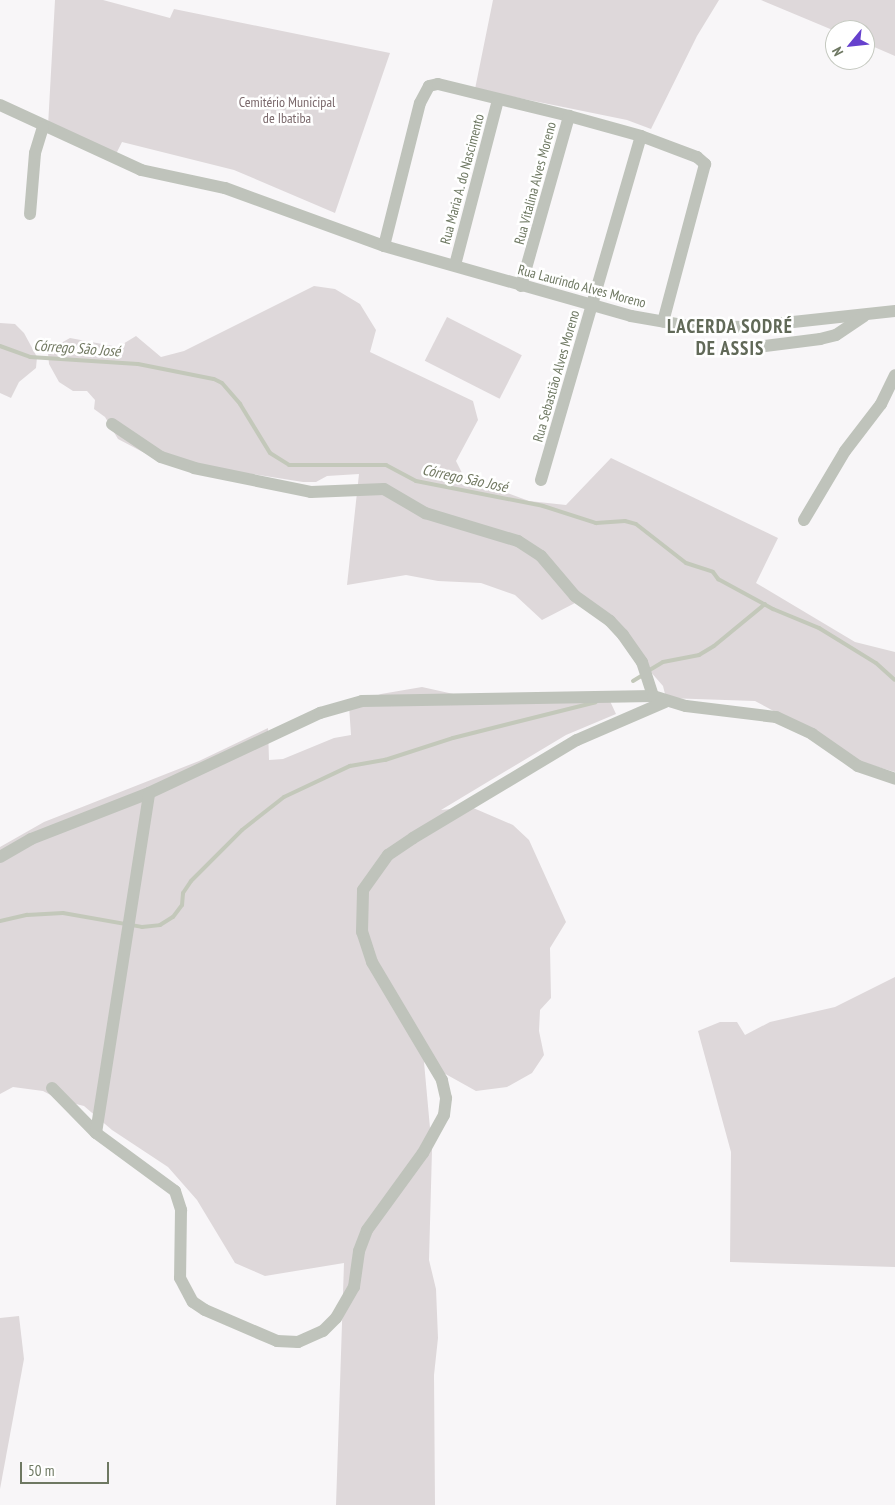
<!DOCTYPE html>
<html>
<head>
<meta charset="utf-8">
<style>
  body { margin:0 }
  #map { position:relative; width:895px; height:1505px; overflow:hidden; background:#f8f6f8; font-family:"PT Sans Narrow",sans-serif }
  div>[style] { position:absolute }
  .green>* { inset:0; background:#ded8da; transform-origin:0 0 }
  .stream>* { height:4px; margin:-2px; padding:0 2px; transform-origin:2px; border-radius:2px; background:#c3c8ba }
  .minor>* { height:12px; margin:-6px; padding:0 6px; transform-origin:6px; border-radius:6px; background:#bfc3bb }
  span { translate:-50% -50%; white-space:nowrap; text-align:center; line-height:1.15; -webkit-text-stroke:5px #fff; paint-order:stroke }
  .park-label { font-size:14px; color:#7b696c }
  .street-label { font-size:14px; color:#6e7862 }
  .water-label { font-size:15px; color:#717861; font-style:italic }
  .district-label { font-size:19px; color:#616958; font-weight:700; letter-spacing:1px }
  .north { position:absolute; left:825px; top:20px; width:50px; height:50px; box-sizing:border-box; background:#fff; border:1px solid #c5c9c0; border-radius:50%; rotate:242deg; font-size:14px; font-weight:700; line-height:20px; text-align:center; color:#6e7862 }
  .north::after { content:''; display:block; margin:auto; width:18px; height:22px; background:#6641cd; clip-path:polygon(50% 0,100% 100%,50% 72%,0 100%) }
  .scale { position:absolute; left:20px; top:1462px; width:89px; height:22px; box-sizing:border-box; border:2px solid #6e7862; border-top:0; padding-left:6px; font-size:15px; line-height:18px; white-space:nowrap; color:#6e7862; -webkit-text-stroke:4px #fff; paint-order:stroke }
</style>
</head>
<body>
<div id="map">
  <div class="green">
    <div style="clip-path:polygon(55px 0,103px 0,170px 18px,174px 9px,390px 53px,335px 213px,234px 170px,122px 142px,116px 154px,48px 126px)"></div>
    <div style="clip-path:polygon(493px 0,719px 0,697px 36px,651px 129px,627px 120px,475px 89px)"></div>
    <div style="clip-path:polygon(761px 0,895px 0,895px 56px,865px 43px,865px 30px,835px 31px)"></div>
    <div style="clip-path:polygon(314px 286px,335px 289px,360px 304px,376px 330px,370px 352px,473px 401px,478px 420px,456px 461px,464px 477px,529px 501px,566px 505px,611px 458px,778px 538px,756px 583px,855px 642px,895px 652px,895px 772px,854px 760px,818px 735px,755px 701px,666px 698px,663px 686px,629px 647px,612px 622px,575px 603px,542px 620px,515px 595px,481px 583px,438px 581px,406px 575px,347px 585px,359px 474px,327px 476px,316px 482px,303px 482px,156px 459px,118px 439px,105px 417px,94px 409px,95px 400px,87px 391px,73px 391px,59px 382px,49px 364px,48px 353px,52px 348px,70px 338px,118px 347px,136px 336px,161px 357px,184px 351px)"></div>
    <div style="left:447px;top:317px;width:84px;height:49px;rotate:27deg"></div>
    <div style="clip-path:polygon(0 323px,15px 324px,24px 333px,37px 357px,36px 368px,19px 382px,11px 398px,0 393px)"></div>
    <div style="clip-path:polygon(422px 687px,476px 699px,610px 701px,616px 714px,566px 735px,441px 810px,471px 807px,513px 825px,529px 840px,566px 922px,550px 948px,551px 998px,540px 1010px,539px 1031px,544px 1055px,532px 1073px,507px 1087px,476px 1091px,424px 1062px,432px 1150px,429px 1260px,436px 1289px,438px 1338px,434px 1375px,435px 1505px,336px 1505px,344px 1263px,265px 1276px,235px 1263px,197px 1200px,168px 1167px,112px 1130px,84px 1106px,60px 1100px,43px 1091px,13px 1087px,0 1094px,0 847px,44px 822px,199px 761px,268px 728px,269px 760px,283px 759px,334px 738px,351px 735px,349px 706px,381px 694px)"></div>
    <div style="clip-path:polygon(895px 977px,895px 1267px,730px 1262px,731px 1152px,698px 1031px,720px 1022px,737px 1022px,745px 1035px,770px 1022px,835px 1007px)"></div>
    <div style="clip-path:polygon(19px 1316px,24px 1359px,0 1489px,0 1318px)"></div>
  </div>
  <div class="stream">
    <div style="left:0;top:346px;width:32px;rotate:20deg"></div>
    <div style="left:30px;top:357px;width:108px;rotate:3.7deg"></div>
    <div style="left:138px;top:364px;width:77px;rotate:11.2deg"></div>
    <div style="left:214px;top:379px;width:9px;rotate:27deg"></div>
    <div style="left:222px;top:383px;width:28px;rotate:49deg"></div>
    <div style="left:240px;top:404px;width:57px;rotate:58.5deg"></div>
    <div style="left:270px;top:453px;width:22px;rotate:32deg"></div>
    <div style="left:289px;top:465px;width:97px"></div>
    <div style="left:386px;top:465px;width:34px;rotate:28deg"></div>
    <div style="left:416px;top:481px;width:129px;rotate:11.1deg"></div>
    <div style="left:543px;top:506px;width:56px;rotate:17.8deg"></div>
    <div style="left:596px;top:523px;width:29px;rotate:-4deg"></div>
    <div style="left:625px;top:521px;width:11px;rotate:15deg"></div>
    <div style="left:636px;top:524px;width:63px;rotate:38deg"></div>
    <div style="left:686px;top:563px;width:28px;rotate:18deg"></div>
    <div style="left:713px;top:572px;width:9px;rotate:54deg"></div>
    <div style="left:718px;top:579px;width:63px;rotate:28.6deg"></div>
    <div style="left:773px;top:609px;width:50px;rotate:22.4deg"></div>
    <div style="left:819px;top:628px;width:67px;rotate:31.6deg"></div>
    <div style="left:876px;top:663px;width:25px;rotate:42deg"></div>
    <div style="left:648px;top:671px;width:17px;rotate:-31deg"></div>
    <div style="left:663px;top:662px;width:37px;rotate:-11deg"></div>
    <div style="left:699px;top:655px;width:17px;rotate:-31deg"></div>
    <div style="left:714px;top:646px;width:66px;rotate:-39.5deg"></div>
    <div style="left:633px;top:681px;width:12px;rotate:-31deg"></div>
    <div style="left:0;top:921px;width:28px;rotate:-13deg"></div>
    <div style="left:27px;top:915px;width:36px;rotate:-3deg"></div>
    <div style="left:63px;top:913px;width:80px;rotate:10deg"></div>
    <div style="left:142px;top:927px;width:18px;rotate:-6deg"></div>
    <div style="left:160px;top:925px;width:15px;rotate:-32deg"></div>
    <div style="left:173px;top:917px;width:15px;rotate:-53deg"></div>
    <div style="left:182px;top:905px;width:12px;rotate:-85deg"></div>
    <div style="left:183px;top:893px;width:14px;rotate:-56deg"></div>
    <div style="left:191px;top:881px;width:72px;rotate:-45deg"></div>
    <div style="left:242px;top:830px;width:53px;rotate:-38.2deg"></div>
    <div style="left:284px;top:797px;width:73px;rotate:-25.2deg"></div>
    <div style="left:350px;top:766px;width:36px;rotate:-10deg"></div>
    <div style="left:385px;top:760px;width:71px;rotate:-17.9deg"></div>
    <div style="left:453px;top:738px;width:147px;rotate:-14.1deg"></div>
  </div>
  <div class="minor">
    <div style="left:0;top:105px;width:155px;rotate:24.7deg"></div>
    <div style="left:141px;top:170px;width:86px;rotate:12.1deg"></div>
    <div style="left:225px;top:188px;width:169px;rotate:20deg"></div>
    <div style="left:384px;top:246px;width:257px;rotate:15.8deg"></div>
    <div style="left:631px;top:316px;width:59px;rotate:9.8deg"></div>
    <div style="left:689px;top:326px;width:58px;rotate:1deg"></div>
    <div style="left:747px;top:327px;width:149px;rotate:-6.2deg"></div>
    <div style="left:30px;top:214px;width:61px;rotate:-85.3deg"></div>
    <div style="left:35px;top:153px;width:27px;rotate:-73deg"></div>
    <div style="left:384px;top:246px;width:147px;rotate:-75.9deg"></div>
    <div style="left:420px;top:103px;width:19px;rotate:-62deg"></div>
    <div style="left:429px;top:86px;width:9px;rotate:-13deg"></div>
    <div style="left:438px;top:84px;width:135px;rotate:13.7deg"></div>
    <div style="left:569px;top:116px;width:75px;rotate:15.5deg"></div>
    <div style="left:641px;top:136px;width:60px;rotate:20.6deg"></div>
    <div style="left:697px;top:157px;width:11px;rotate:41deg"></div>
    <div style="left:705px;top:164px;width:163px;rotate:104.9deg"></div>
    <div style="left:455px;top:265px;width:171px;rotate:-75.4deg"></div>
    <div style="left:521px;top:286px;width:177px;rotate:-74.2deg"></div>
    <div style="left:741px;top:349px;width:80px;rotate:-7.2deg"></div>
    <div style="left:820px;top:339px;width:16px;rotate:-14deg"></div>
    <div style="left:836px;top:335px;width:34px;rotate:-34deg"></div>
    <div style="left:112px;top:424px;width:59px;rotate:34deg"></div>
    <div style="left:161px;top:457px;width:35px;rotate:18deg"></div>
    <div style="left:194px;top:468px;width:119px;rotate:11.6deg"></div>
    <div style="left:311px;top:492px;width:73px;rotate:-2.4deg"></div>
    <div style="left:384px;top:489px;width:48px;rotate:30.3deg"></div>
    <div style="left:425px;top:513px;width:97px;rotate:16.8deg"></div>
    <div style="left:518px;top:541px;width:27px;rotate:33deg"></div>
    <div style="left:541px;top:556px;width:52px;rotate:49.6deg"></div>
    <div style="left:575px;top:596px;width:43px;rotate:35.5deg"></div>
    <div style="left:610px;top:621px;width:19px;rotate:47deg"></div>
    <div style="left:623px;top:635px;width:33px;rotate:55deg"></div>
    <div style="left:642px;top:662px;width:36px;rotate:72deg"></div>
    <div style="left:541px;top:480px;width:358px;rotate:-73.8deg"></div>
    <div style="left:804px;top:520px;width:80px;rotate:-59.3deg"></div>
    <div style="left:845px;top:451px;width:59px;rotate:-52.5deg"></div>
    <div style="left:881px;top:404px;width:32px;rotate:-64deg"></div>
    <div style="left:0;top:857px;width:36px;rotate:-30deg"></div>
    <div style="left:31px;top:839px;width:127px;rotate:-21.3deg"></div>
    <div style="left:149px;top:793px;width:189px;rotate:-25.1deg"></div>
    <div style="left:320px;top:713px;width:44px;rotate:-15.9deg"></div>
    <div style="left:362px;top:701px;width:291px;rotate:-1deg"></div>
    <div style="left:653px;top:696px;width:34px;rotate:17deg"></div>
    <div style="left:686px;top:706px;width:91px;rotate:7deg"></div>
    <div style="left:776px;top:717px;width:40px;rotate:25deg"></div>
    <div style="left:812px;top:734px;width:56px;rotate:34.8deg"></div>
    <div style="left:858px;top:766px;width:39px;rotate:19deg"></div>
    <div style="left:52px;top:1088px;width:63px;rotate:45.6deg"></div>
    <div style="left:96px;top:1133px;width:98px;rotate:36.3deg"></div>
    <div style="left:175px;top:1191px;width:20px;rotate:72deg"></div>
    <div style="left:181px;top:1210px;width:68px;rotate:90.8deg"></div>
    <div style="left:180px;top:1278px;width:27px;rotate:62deg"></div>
    <div style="left:193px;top:1302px;width:14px;rotate:34deg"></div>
    <div style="left:205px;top:1310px;width:78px;rotate:23.3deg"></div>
    <div style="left:277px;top:1341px;width:21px;rotate:3deg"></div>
    <div style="left:298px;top:1342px;width:27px;rotate:-24deg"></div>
    <div style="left:323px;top:1331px;width:18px;rotate:-45deg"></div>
    <div style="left:336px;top:1318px;width:36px;rotate:-60deg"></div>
    <div style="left:354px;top:1287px;width:36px;rotate:-82deg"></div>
    <div style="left:359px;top:1251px;width:22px;rotate:-69deg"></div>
    <div style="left:367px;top:1230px;width:95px;rotate:-54deg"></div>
    <div style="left:423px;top:1153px;width:43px;rotate:-61.1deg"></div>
    <div style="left:444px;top:1115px;width:17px;rotate:-83deg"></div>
    <div style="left:446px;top:1098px;width:18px;rotate:-103deg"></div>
    <div style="left:442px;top:1080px;width:137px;rotate:-120.7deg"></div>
    <div style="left:372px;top:962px;width:32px;rotate:-108deg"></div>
    <div style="left:362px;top:932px;width:42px;rotate:-88.6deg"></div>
    <div style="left:363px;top:890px;width:43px;rotate:-54.5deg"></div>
    <div style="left:388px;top:855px;width:30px;rotate:-34deg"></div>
    <div style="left:413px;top:838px;width:191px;rotate:-30.9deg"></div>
    <div style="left:577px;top:740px;width:96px;rotate:-23.4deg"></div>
    <div style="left:96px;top:1133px;width:344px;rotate:-81.1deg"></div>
  </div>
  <div class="park-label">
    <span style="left:287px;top:110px">Cemitério Municipal<br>de Ibatiba</span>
  </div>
  <div class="street-label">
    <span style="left:462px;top:179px;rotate:-75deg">Rua Maria A. do Nascimento</span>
    <span style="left:535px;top:183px;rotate:-75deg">Rua Vitalina Alves Moreno</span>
    <span style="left:582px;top:286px;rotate:15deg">Rua Laurindo Alves Moreno</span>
    <span style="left:556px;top:376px;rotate:-74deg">Rua Sebastião Alves Moreno</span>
  </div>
  <div class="water-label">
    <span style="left:77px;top:348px;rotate:4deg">Córrego São José</span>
    <span style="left:465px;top:478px;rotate:12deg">Córrego São José</span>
  </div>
  <div class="district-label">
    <span style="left:730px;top:338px">LACERDA SODRÉ<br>DE ASSIS</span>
  </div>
  <div class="north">N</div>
  <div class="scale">50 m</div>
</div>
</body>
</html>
